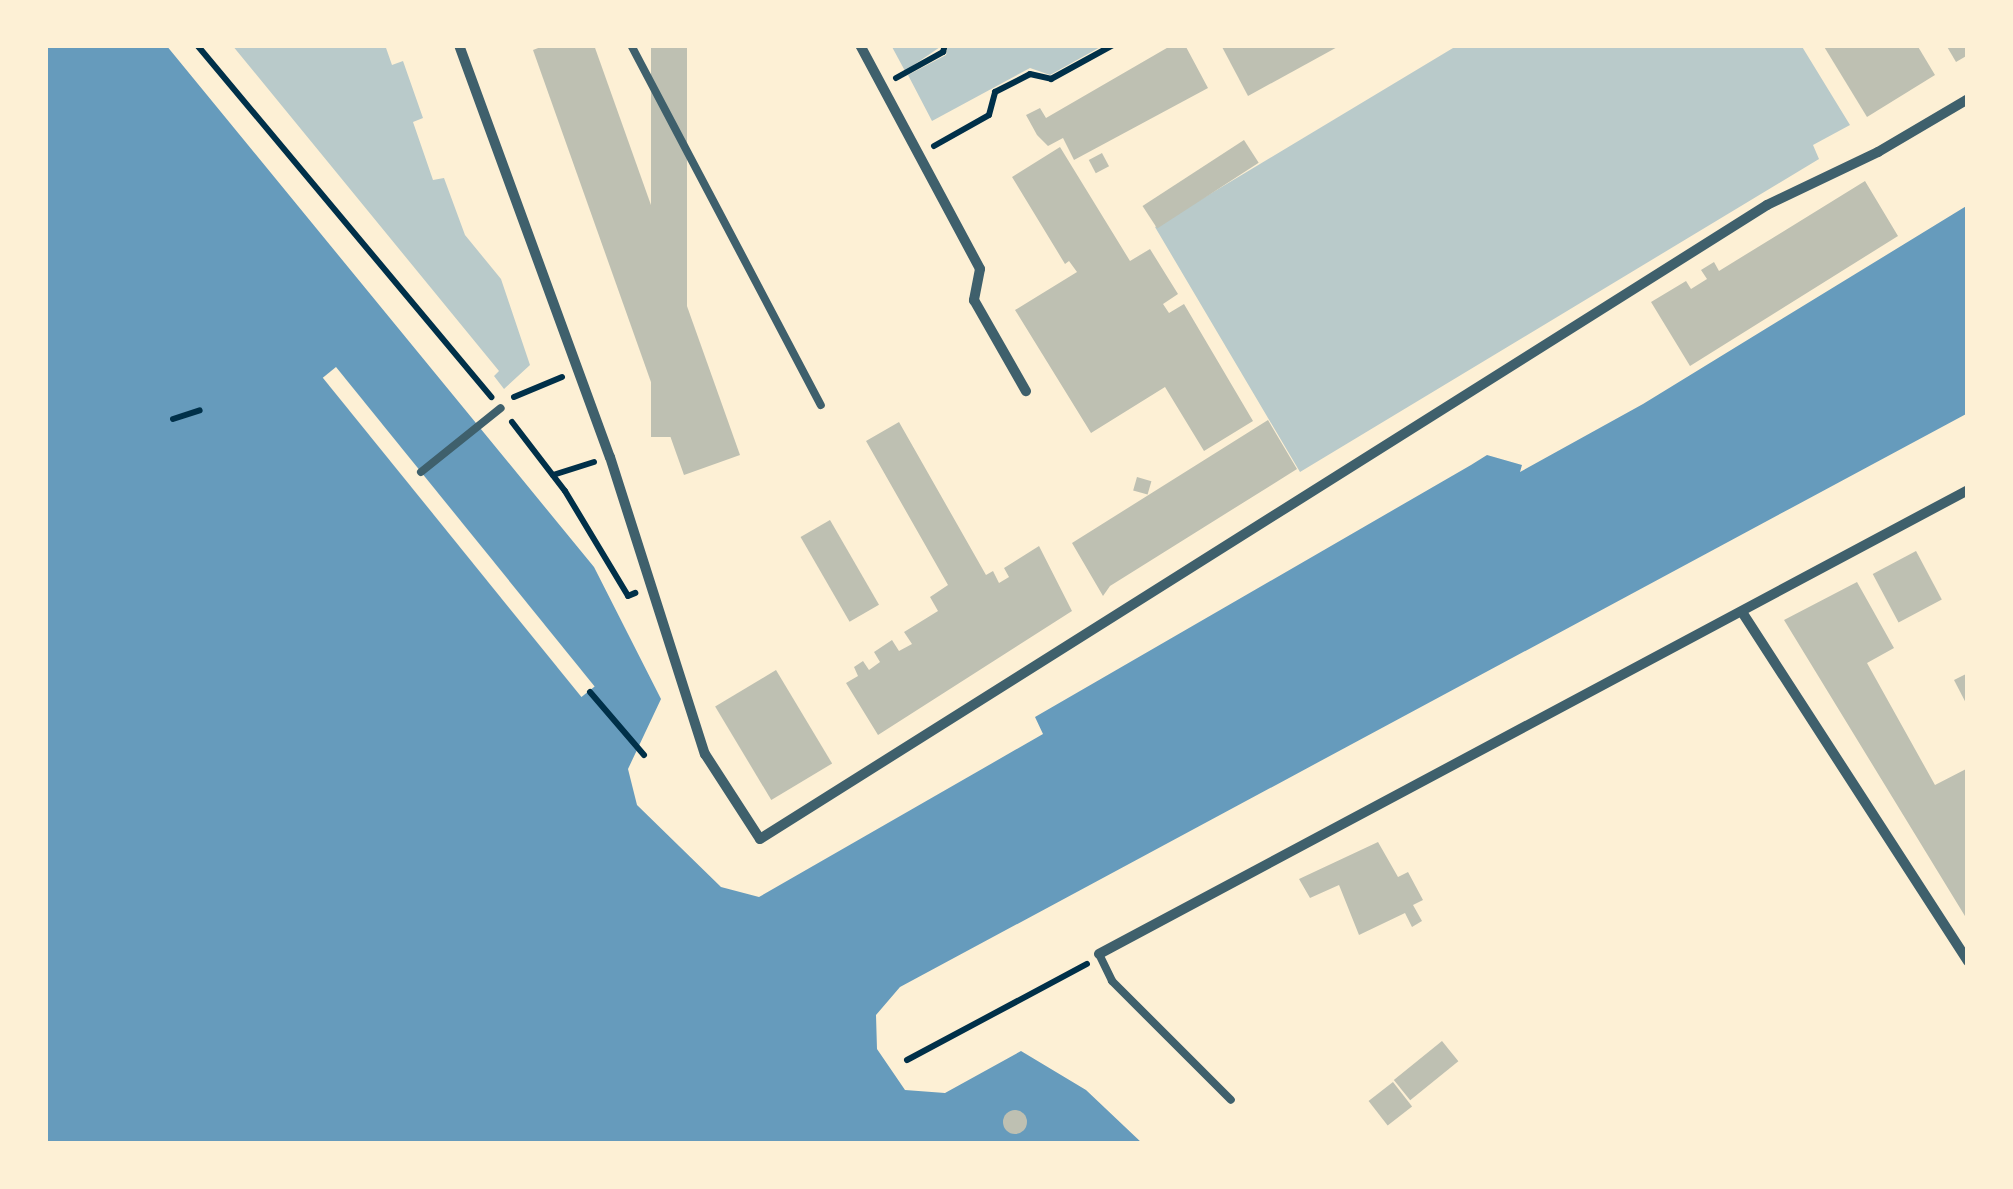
<!DOCTYPE html>
<html>
<head>
<meta charset="utf-8">
<style>
  body { margin:0 }
  #map { position:relative; width:2013px; height:1189px; overflow:hidden; background:#fdf0d5; font-family:Mulish,sans-serif }
  div>[style] { position:absolute }
  .green>* { inset:0; background:#b9caca }
  .water>* { inset:0; background:#669bbc }
  .pier>* { inset:0; background:#fdf0d5; transform-origin:0 0 }
  .building>* { inset:0; background:#bec0b2; transform-origin:0 0 }
  .round { border-radius:50% }
  .path>* { height:6px; margin:-3px; padding:0 3px; transform-origin:3px; border-radius:3px; background:#003049 }
  .service>* { height:8px; margin:-4px; padding:0 4px; transform-origin:4px; border-radius:4px; background:#3f606c }
  .minor>* { height:10px; margin:-5px; padding:0 5px; transform-origin:5px; border-radius:5px; background:#3f606c }
  span { translate:-50% -50%; white-space:nowrap; text-align:center; line-height:1.15; -webkit-text-stroke:9px #fdf0d5; paint-order:stroke }
  .frame { position:absolute; inset:0; border:48px solid #fdf0d5; pointer-events:none }
</style>
</head>
<body>
<div id="map">
  <div class="green">
    <div style="clip-path:polygon(232px 45px,385px 45px,392px 65px,403px 61px,423px 118px,413px 122px,433px 180px,444px 178px,465px 235px,501px 279px,530px 365px,504px 389px,494px 376px,499px 371px)"></div>
    <div style="clip-path:polygon(891px 45px,943px 45px,905px 71px)"></div>
    <div style="clip-path:polygon(948px 45px,1104px 45px,1050px 75px,1030px 68px,932px 121px,908px 75px,946px 55px)"></div>
    <div style="clip-path:polygon(1458px 45px,1801px 45px,1850px 125px,1813px 145px,1819px 159px,1300px 472px,1155px 227px)"></div>
  </div>
  <div class="water">
    <div style="clip-path:polygon(45px 45px,166px 45px,594px 567px,661px 699px,628px 769px,637px 805px,721px 887px,759px 897px,1043px 734px,1035px 717px,1471px 465px,1487px 455px,1522px 465px,1520px 472px,1643px 404px,1968px 205px,1968px 413px,900px 987px,876px 1015px,877px 1049px,905px 1090px,945px 1093px,1021px 1051px,1086px 1090px,1143px 1144px,45px 1144px)"></div>
  </div>
  <div class="pier">
    <div style="left:336px;top:367px;width:411px;height:17px;rotate:51deg"></div>
  </div>
  <div class="building">
    <div style="clip-path:polygon(546px 45px,594px 45px,740px 455px,684px 475px,533px 50px)"></div>
    <div style="left:651px;top:45px;width:36px;height:392px"></div>
    <div style="clip-path:polygon(1172px 45px,1185px 45px,1208px 88px,1074px 160px,1063px 138px,1048px 146px,1037px 135px,1026px 115px,1040px 108px,1046px 118px)"></div>
    <div style="clip-path:polygon(1221px 45px,1341px 45px,1248px 96px)"></div>
    <div style="clip-path:polygon(1823px 45px,1917px 45px,1935px 75px,1867px 117px)"></div>
    <div style="clip-path:polygon(1946px 45px,1968px 45px,1968px 55px,1956px 62px)"></div>
    <div style="left:1244px;top:140px;width:27px;height:121px;rotate:57deg"></div>
    <div style="clip-path:polygon(1060px 147px,1130px 261px,1150px 249px,1178px 294px,1163px 304px,1169px 313px,1184px 304px,1253px 421px,1204px 451px,1165px 387px,1091px 433px,1015px 310px,1077px 272px,1069px 261px,1065px 264px,1012px 177px)"></div>
    <div style="left:1102px;top:153px;width:15px;height:15px;rotate:62deg"></div>
    <div style="clip-path:polygon(1865px 181px,1898px 236px,1690px 366px,1651px 302px,1686px 281px,1691px 289px,1707px 279px,1701px 270px,1714px 262px,1719px 271px)"></div>
    <div style="clip-path:polygon(1268px 420px,1297px 469px,1110px 586px,1103px 596px,1072px 543px)"></div>
    <div style="clip-path:polygon(899px 422px,986px 575px,993px 571px,999px 583px,1009px 577px,1004px 568px,1039px 546px,1072px 611px,878px 735px,846px 683px,858px 676px,854px 667px,863px 661px,869px 670px,880px 662px,874px 652px,892px 640px,899px 651px,912px 644px,904px 632px,938px 611px,930px 597px,948px 585px,866px 441px)"></div>
    <div style="left:1137px;top:477px;width:15px;height:14px;rotate:16deg"></div>
    <div style="left:830px;top:520px;width:98px;height:34px;rotate:60deg"></div>
    <div style="left:1916px;top:551px;width:55px;height:49px;rotate:62deg"></div>
    <div style="clip-path:polygon(1857px 582px,1894px 648px,1867px 663px,1935px 785px,1968px 768px,1968px 921px,1784px 620px)"></div>
    <div style="left:776px;top:670px;width:109px;height:71px;rotate:59deg"></div>
    <div style="clip-path:polygon(1968px 673px,1968px 707px,1954px 680px)"></div>
    <div style="clip-path:polygon(1378px 842px,1398px 877px,1408px 872px,1423px 900px,1413px 905px,1422px 921px,1412px 927px,1405px 913px,1359px 935px,1339px 885px,1310px 898px,1299px 879px)"></div>
    <div style="left:1442px;top:1041px;width:26px;height:62px;rotate:51deg"></div>
    <div style="left:1393px;top:1082px;width:31px;height:31px;rotate:52deg"></div>
    <div class="round" style="left:1003px;top:1110px;width:24px;height:24px"></div>
  </div>
  <div class="path">
    <div style="left:197px;top:45px;width:459px;rotate:50.1deg"></div>
    <div style="left:896px;top:78px;width:54px;rotate:-29deg"></div>
    <div style="left:943px;top:52px;width:7px;rotate:-74deg"></div>
    <div style="left:934px;top:146px;width:63px;rotate:-29.4deg"></div>
    <div style="left:989px;top:115px;width:24px;rotate:-75deg"></div>
    <div style="left:995px;top:92px;width:39px;rotate:-27deg"></div>
    <div style="left:1030px;top:74px;width:22px;rotate:13deg"></div>
    <div style="left:1051px;top:79px;width:71px;rotate:-28.7deg"></div>
    <div style="left:514px;top:397px;width:52px;rotate:-22.6deg"></div>
    <div style="left:173px;top:419px;width:28px;rotate:-18deg"></div>
    <div style="left:512px;top:422px;width:87px;rotate:52.5deg"></div>
    <div style="left:565px;top:491px;width:122px;rotate:59deg"></div>
    <div style="left:628px;top:596px;width:8px;rotate:-23deg"></div>
    <div style="left:553px;top:475px;width:43px;rotate:-17.6deg"></div>
    <div style="left:590px;top:692px;width:83px;rotate:49.4deg"></div>
    <div style="left:907px;top:1060px;width:204px;rotate:-28.1deg"></div>
  </div>
  <div class="service">
    <div style="left:631px;top:45px;width:407px;rotate:62.2deg"></div>
    <div style="left:421px;top:472px;width:102px;rotate:-38.7deg"></div>
    <div style="left:1099px;top:954px;width:30px;rotate:64deg"></div>
    <div style="left:1112px;top:981px;width:168px;rotate:45deg"></div>
  </div>
  <div class="minor">
    <div style="left:459px;top:45px;width:439px;rotate:69.9deg"></div>
    <div style="left:610px;top:457px;width:312px;rotate:72.3deg"></div>
    <div style="left:705px;top:754px;width:101px;rotate:57.1deg"></div>
    <div style="left:760px;top:839px;width:1190px;rotate:-32.19deg"></div>
    <div style="left:1767px;top:205px;width:123px;rotate:-25.5deg"></div>
    <div style="left:1878px;top:152px;width:104px;rotate:-30.5deg"></div>
    <div style="left:860px;top:45px;width:254px;rotate:61.8deg"></div>
    <div style="left:980px;top:269px;width:32px;rotate:101deg"></div>
    <div style="left:974px;top:300px;width:105px;rotate:60.3deg"></div>
    <div style="left:1742px;top:612px;width:416px;rotate:57.1deg"></div>
    <div style="left:1099px;top:954px;width:985px;rotate:-28.1deg"></div>
  </div>
  <div class="frame"></div>
</div>
</body>
</html>
